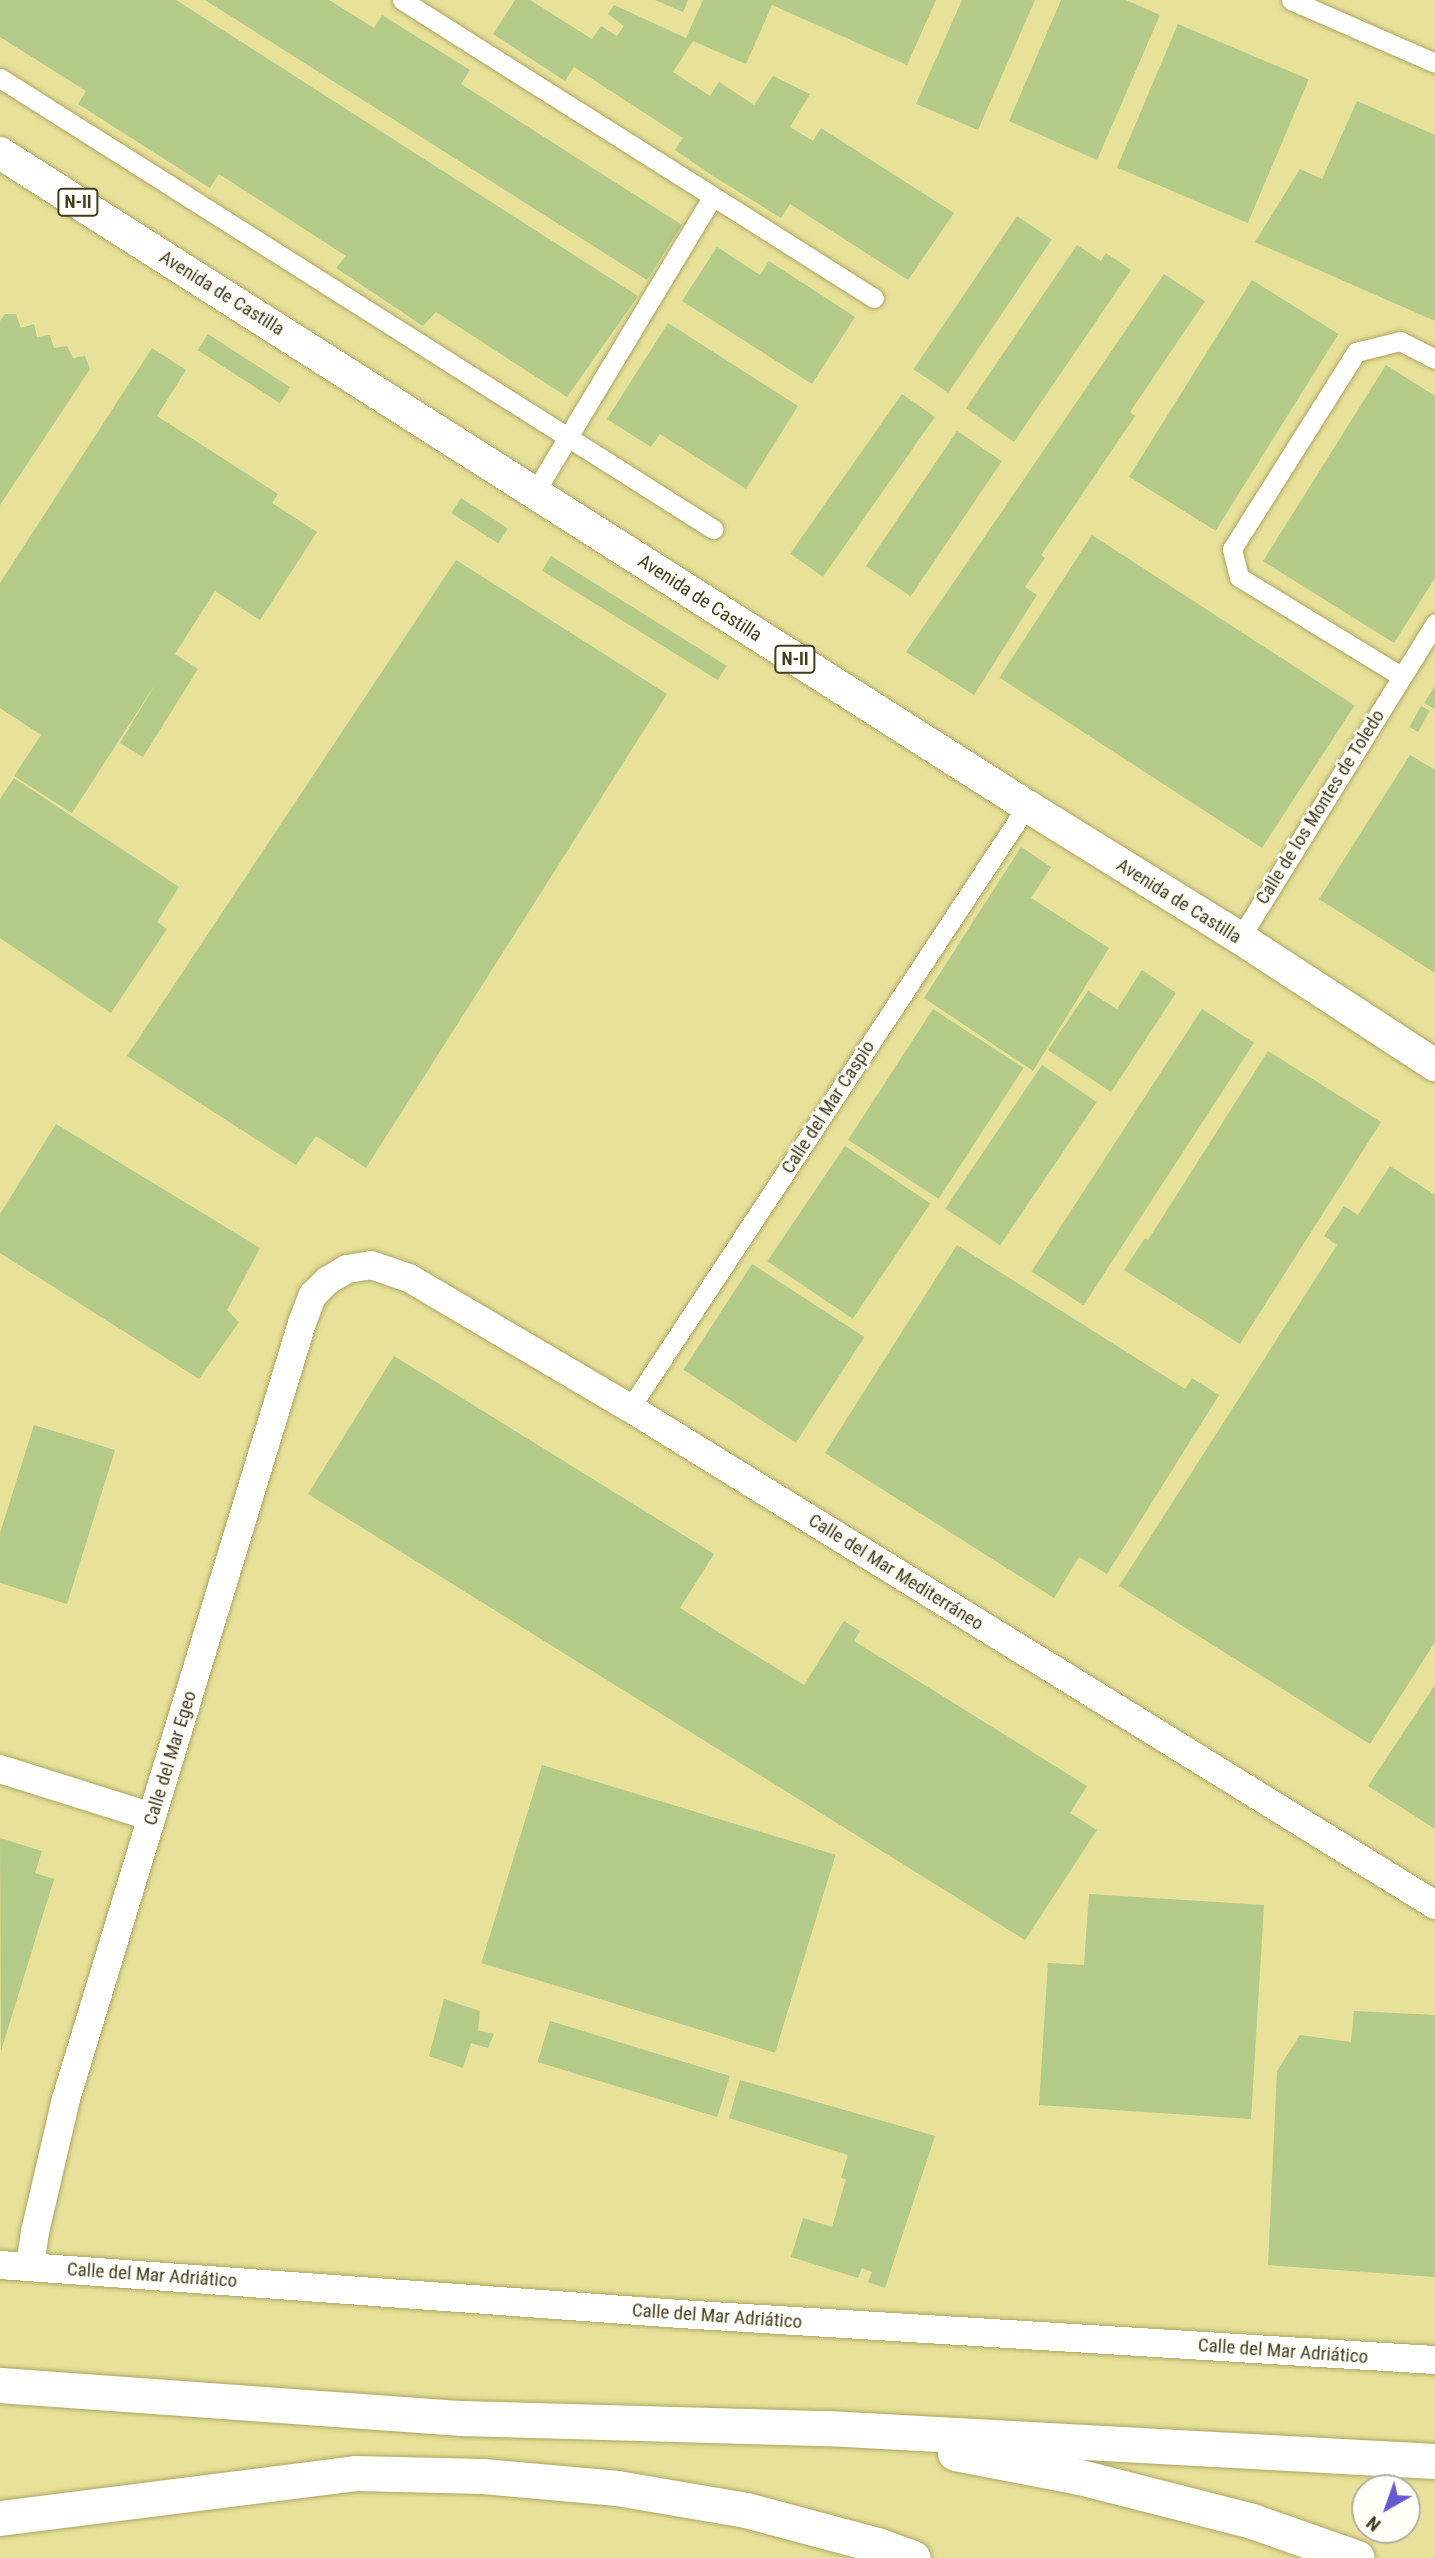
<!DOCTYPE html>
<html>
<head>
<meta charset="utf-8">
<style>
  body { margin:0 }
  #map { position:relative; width:1435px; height:2558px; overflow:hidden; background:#e7e19a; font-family:"Roboto Condensed",sans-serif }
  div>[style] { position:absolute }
  .building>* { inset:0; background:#b3ca88; transform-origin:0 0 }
  .roads { filter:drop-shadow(0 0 2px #ada662) drop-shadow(0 0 2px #ada662) }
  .street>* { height:19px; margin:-9.5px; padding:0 9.5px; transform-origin:9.5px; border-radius:9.5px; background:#fff }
  .secondary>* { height:28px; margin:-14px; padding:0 14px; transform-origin:14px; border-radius:14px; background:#fff }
  .primary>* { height:32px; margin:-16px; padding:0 16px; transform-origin:16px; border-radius:16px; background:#fff }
  .highway>* { height:35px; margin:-17.5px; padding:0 17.5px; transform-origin:17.5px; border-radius:17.5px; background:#fff }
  span { translate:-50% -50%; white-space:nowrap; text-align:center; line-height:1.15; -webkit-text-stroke:5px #fffff8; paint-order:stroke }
  .shield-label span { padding:2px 5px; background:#fffff8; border:2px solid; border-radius:5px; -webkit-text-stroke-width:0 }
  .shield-label { font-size:18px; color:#413e21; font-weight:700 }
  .street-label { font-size:19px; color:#413e21 }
  .north { position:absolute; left:1351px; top:2474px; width:70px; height:70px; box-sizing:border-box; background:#fffff8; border:2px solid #b3b2a2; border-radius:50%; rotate:220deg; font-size:19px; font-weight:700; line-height:28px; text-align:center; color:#413e21 }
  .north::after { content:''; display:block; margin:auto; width:24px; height:32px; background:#6759d3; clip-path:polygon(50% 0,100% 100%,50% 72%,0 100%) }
</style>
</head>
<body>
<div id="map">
  <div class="building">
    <div style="clip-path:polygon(0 0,176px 0,638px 296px,567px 397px,436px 312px,423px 326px,336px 268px,346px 256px,219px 174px,210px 188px,78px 104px,86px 91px,0 37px)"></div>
    <div style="clip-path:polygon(205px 0,329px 0,374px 28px,382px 15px,470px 70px,461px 84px,682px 225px,647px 280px)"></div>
    <div style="clip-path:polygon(515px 0,530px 0,592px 39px,601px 26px,617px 36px,624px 26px,608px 14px,614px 5px,686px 38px,703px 0,936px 0,907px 65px,772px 5px,746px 64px,693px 41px,673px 72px,710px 96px,719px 82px,754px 105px,773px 76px,810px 94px,790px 127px,813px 141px,821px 128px,954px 213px,908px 280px,790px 204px,781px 218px,710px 174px,675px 150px,683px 138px,574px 67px,565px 81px,493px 34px)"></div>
    <div style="clip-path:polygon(655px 0,688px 0,683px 12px)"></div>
    <div style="clip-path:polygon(962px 0,1035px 0,978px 130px,916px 104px)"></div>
    <div style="clip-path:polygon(1061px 0,1126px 0,1160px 15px,1097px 160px,1009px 121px)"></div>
    <div style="left:1178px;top:24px;width:142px;height:156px;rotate:23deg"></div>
    <div style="clip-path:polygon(1357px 101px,1435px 135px,1435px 321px,1255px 242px,1300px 169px,1322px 179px)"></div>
    <div style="left:1017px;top:216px;width:42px;height:185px;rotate:34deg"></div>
    <div style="clip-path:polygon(1077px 245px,1101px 261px,1106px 253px,1131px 270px,1014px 442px,966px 408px)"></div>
    <div style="clip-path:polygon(717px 247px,760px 275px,769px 261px,855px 317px,812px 384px,682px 301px)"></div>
    <div style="clip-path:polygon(1164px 274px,1205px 301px,1130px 412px,1135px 416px,1041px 555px,1045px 558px,1025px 587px,1037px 595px,974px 695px,906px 652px)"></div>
    <div style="left:1252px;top:280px;width:102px;height:232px;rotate:32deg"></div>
    <div style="clip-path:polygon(5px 314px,16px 314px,21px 328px,34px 324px,37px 337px,50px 335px,54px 348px,67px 346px,73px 358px,85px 356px,90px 369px,0 505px,0 321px)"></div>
    <div style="clip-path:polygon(668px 323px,798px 406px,746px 489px,660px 434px,651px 447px,607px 419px)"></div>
    <div style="left:208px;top:334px;width:98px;height:19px;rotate:33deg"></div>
    <div style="clip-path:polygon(152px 348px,186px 370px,157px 416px,278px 494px,272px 503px,317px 532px,260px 620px,215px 591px,175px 654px,198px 669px,143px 757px,120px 743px,156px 683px,72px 813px,14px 776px,41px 735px,0 708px,0 583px)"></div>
    <div style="clip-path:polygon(1386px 365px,1435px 396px,1435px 578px,1394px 643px,1263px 561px)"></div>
    <div style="left:902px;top:394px;width:40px;height:195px;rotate:35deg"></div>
    <div style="left:957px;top:431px;width:54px;height:163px;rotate:34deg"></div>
    <div style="left:461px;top:498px;width:56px;height:18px;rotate:33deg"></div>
    <div style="left:1092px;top:535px;width:313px;height:170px;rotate:33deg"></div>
    <div style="left:551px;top:556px;width:207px;height:17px;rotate:32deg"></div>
    <div style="clip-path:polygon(456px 560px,667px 694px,366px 1168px,316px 1136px,296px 1165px,127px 1056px)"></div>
    <div style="clip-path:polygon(1435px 686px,1435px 709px,1424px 703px)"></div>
    <div style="left:1421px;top:706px;width:10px;height:24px;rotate:29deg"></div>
    <div style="clip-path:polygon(1410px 755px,1435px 770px,1435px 973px,1319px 899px)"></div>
    <div style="clip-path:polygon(14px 778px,179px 887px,157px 922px,167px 929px,111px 1013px,0 938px,0 799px)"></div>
    <div style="clip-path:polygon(1021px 847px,1051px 867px,1031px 898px,1109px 948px,1033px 1071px,924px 998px)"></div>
    <div style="clip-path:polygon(1142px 970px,1176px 993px,1111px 1092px,1048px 1050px,1088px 991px,1117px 1009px)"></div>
    <div style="left:933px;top:1009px;width:108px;height:156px;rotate:33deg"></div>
    <div style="left:1202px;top:1009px;width:62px;height:313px;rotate:33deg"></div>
    <div style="clip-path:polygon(1268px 1051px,1381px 1122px,1240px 1344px,1124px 1270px,1145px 1238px,1148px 1240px)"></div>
    <div style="left:1042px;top:1065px;width:66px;height:173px;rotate:34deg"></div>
    <div style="clip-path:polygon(56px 1124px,260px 1248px,227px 1310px,239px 1322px,199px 1379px,0 1253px,0 1214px)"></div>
    <div style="left:845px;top:1146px;width:103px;height:139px;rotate:34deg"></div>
    <div style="clip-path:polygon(1390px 1166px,1435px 1195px,1435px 1642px,1370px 1744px,1119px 1586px,1337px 1245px,1324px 1236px,1344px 1206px,1358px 1215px)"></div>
    <div style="clip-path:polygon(957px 1245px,1185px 1389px,1192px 1378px,1219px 1395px,1107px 1574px,1079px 1557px,1054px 1598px,825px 1453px)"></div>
    <div style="left:752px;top:1264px;width:134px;height:126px;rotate:33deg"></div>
    <div style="clip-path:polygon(394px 1356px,714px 1554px,680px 1608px,742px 1647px,804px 1685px,844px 1621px,860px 1631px,854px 1641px,1087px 1786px,1070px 1813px,1097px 1830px,1025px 1940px,308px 1494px)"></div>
    <div style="clip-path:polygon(34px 1425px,115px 1450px,67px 1604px,0 1583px,0 1533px)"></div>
    <div style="clip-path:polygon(1435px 1685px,1435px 1829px,1368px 1786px)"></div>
    <div style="left:542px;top:1765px;width:307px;height:207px;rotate:17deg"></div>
    <div style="clip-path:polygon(0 1838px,42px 1851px,35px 1873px,54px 1879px,1px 2051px)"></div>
    <div style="clip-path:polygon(1089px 1894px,1264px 1905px,1251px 2119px,1039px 2105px,1048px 1963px,1084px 1965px)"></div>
    <div style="clip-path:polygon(444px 1999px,480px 2011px,478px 2030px,494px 2034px,488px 2048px,471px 2043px,463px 2068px,429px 2056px)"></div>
    <div style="clip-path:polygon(1354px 2011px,1435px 2015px,1435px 2277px,1268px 2265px,1277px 2071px,1300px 2035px,1351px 2042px)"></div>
    <div style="left:550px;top:2021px;width:188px;height:43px;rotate:17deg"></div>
    <div style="clip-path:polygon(740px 2080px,935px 2136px,885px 2288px,868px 2282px,872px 2272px,862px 2268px,858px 2278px,791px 2257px,803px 2218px,832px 2227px,846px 2179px,841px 2178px,848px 2155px,729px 2118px)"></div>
  </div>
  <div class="roads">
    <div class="street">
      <div style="left:402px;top:0;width:558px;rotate:32.27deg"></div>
      <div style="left:1291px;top:0;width:157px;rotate:23.6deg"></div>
      <div style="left:0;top:78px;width:844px;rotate:32.31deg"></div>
      <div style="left:535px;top:492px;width:345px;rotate:-59deg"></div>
      <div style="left:1401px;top:676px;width:190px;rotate:-148.6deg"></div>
      <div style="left:1239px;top:577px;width:29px;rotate:-104deg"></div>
      <div style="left:1232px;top:549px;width:233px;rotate:-57.8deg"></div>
      <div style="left:1356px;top:352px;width:45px;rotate:-14deg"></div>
      <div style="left:1400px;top:341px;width:39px;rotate:27deg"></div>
      <div style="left:1240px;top:938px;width:370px;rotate:-58.2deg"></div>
      <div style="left:630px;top:1408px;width:721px;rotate:-56.6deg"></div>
    </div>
    <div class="secondary">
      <div style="left:0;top:1769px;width:159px;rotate:17.5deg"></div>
      <div style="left:0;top:2265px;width:682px;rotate:4.12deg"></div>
      <div style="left:680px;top:2314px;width:756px;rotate:3.49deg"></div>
      <div style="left:30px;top:2267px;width:35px;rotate:-82deg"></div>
      <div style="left:35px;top:2232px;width:137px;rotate:-76.9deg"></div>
      <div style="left:66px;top:2099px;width:811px;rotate:-73.08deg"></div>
      <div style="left:302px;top:1323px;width:30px;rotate:-69deg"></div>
      <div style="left:313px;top:1295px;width:20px;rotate:-45deg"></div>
      <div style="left:327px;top:1281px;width:23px;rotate:-31deg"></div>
      <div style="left:347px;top:1269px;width:24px;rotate:-9deg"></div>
      <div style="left:371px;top:1265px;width:40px;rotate:18.9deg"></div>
      <div style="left:409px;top:1278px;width:256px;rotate:30.5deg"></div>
      <div style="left:630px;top:1408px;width:946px;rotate:31.69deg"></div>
    </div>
    <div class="primary">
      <div style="left:0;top:153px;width:1217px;rotate:32.45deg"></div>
      <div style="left:1027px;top:806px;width:251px;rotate:31.8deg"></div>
      <div style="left:1240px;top:938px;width:233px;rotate:33.1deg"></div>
    </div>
    <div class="highway">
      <div style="left:0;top:2385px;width:463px;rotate:4.1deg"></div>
      <div style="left:462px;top:2418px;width:365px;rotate:1.6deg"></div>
      <div style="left:827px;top:2428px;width:609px;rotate:3.11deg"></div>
      <div style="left:955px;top:2453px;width:127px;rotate:10.9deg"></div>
      <div style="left:1080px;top:2477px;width:178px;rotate:14.3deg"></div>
      <div style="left:1252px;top:2521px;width:111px;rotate:19.4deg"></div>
      <div style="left:0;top:2518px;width:358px;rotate:-7.2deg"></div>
      <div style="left:355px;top:2473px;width:128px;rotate:1.3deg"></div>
      <div style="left:483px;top:2476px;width:135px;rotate:5.1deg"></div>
      <div style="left:617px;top:2488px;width:131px;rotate:9.7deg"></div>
      <div style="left:746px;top:2510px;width:136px;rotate:15deg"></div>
      <div style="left:877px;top:2545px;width:38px;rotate:20deg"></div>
    </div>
  </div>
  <div class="shield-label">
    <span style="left:78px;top:202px">N-II</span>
    <span style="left:795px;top:659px">N-II</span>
  </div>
  <div class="street-label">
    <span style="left:222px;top:293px;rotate:32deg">Avenida de Castilla</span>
    <span style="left:700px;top:598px;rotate:33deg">Avenida de Castilla</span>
    <span style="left:1320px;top:807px;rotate:-58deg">Calle de los Montes de Toledo</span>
    <span style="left:1179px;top:901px;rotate:32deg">Avenida de Castilla</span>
    <span style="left:828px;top:1107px;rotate:-57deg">Calle del Mar Caspio</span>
    <span style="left:896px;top:1572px;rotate:32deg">Calle del Mar Mediterráneo</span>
    <span style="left:170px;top:1758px;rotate:-73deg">Calle del Mar Egeo</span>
    <span style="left:152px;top:2275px;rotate:4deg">Calle del Mar Adriático</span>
    <span style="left:717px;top:2316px;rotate:4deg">Calle del Mar Adriático</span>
    <span style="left:1283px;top:2351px;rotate:4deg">Calle del Mar Adriático</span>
  </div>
  <div class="north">N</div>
</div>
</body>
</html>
